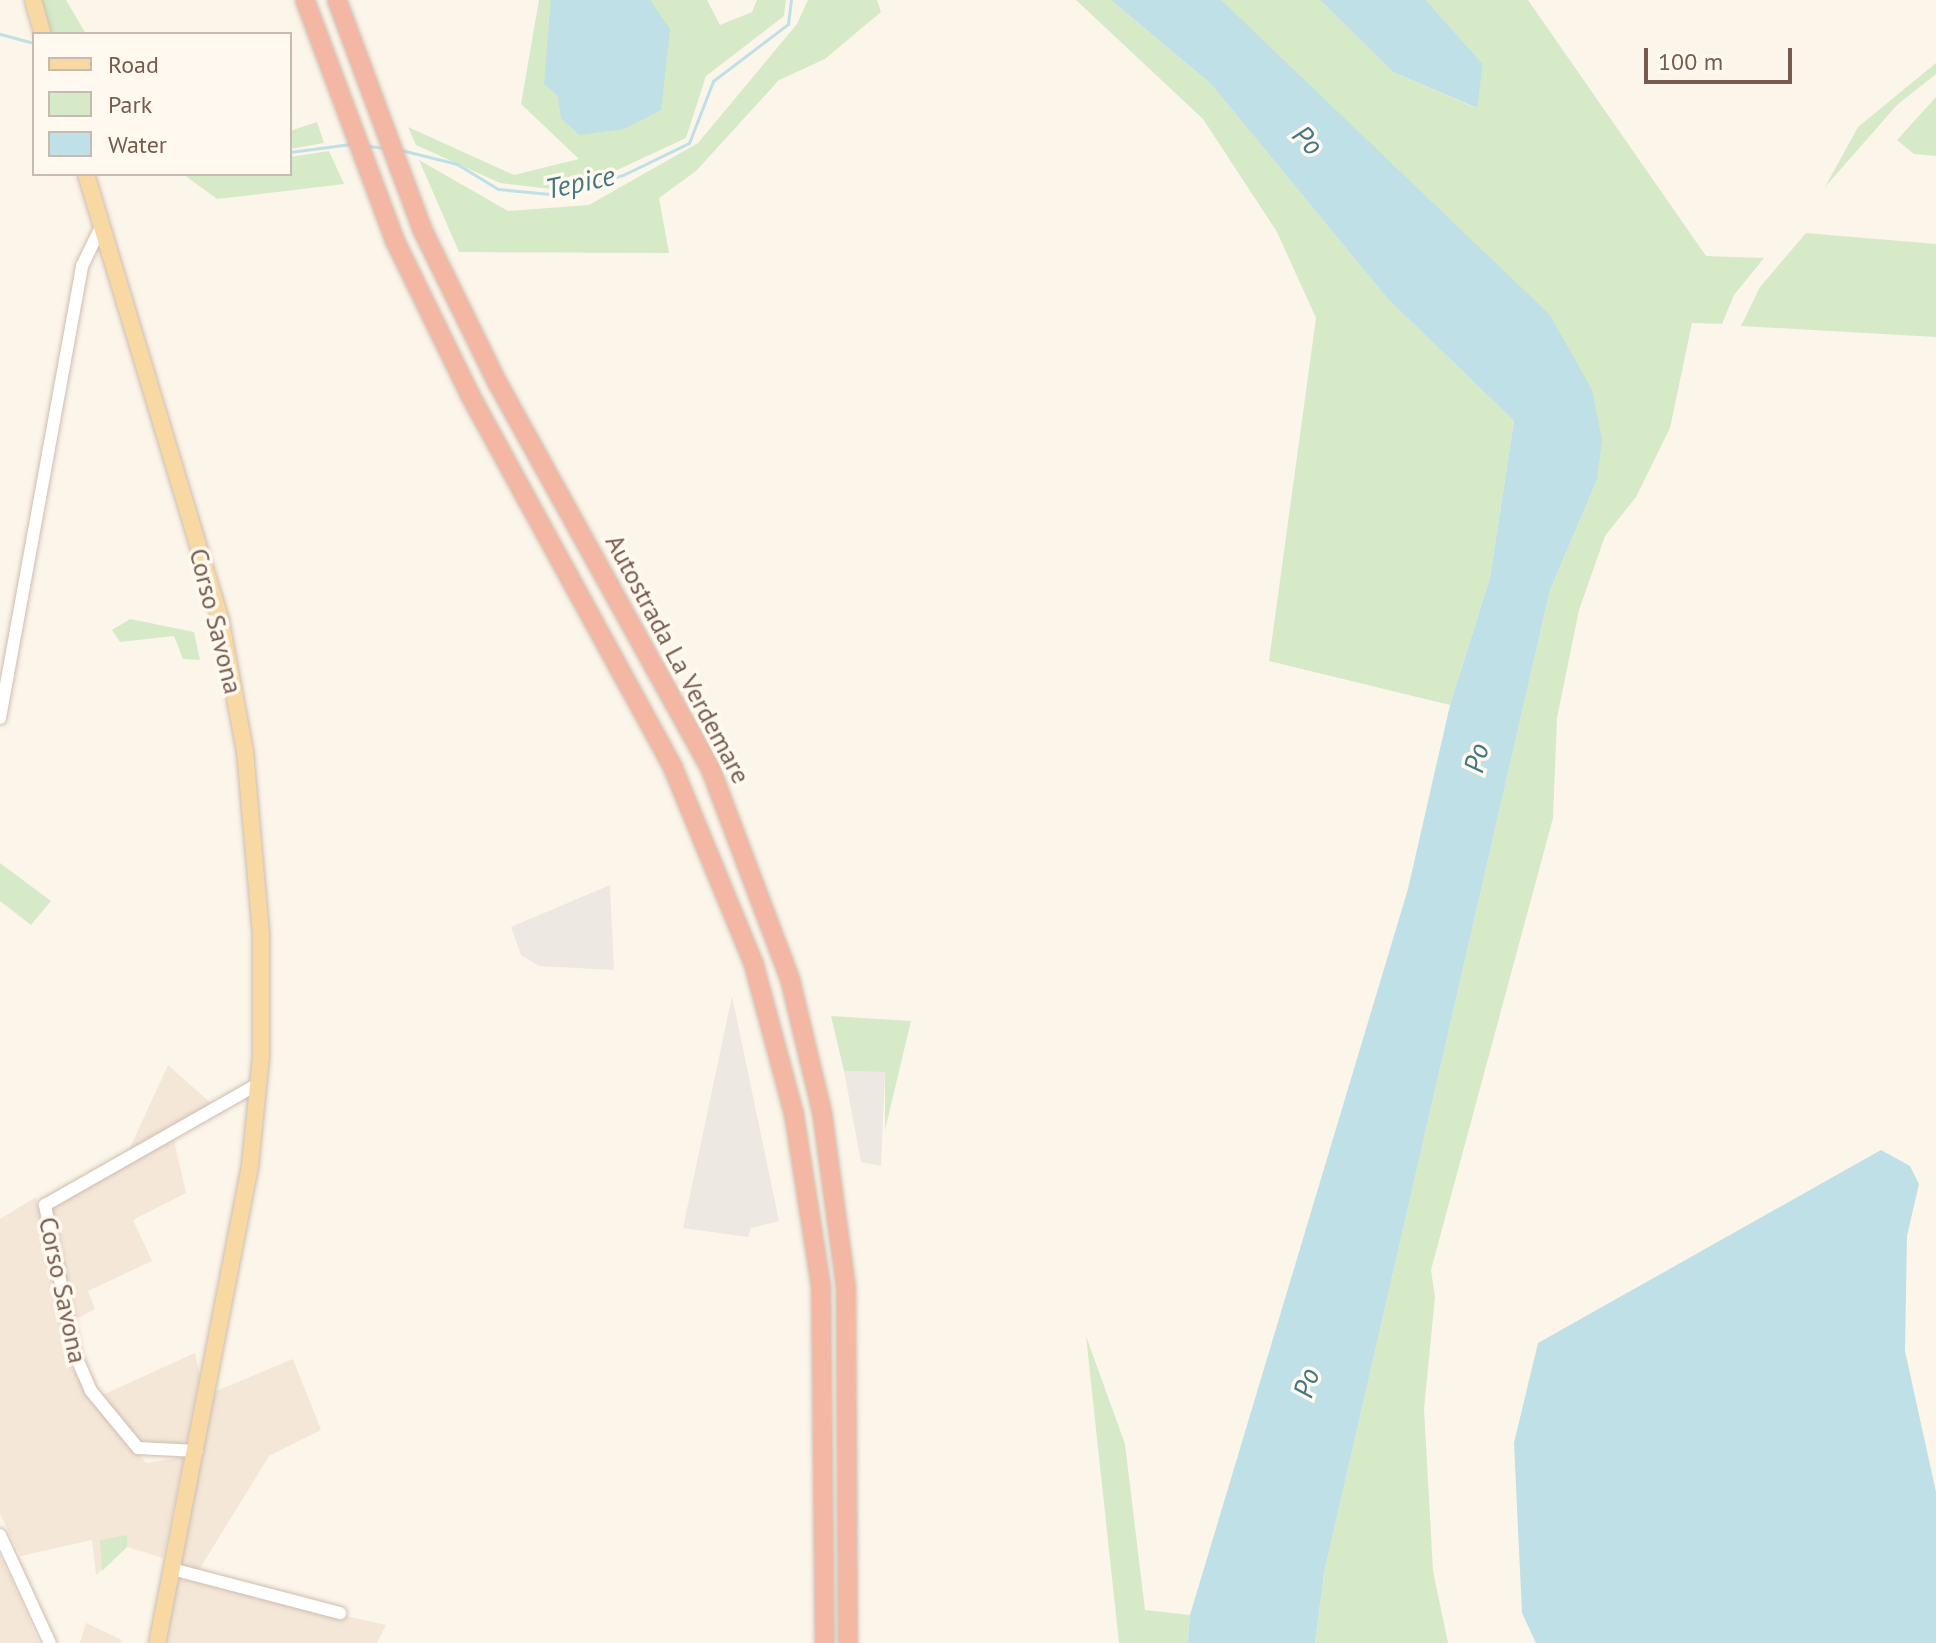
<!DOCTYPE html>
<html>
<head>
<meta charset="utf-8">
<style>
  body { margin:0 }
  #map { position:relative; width:1936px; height:1643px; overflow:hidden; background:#fcf5ea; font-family:"PT Sans",sans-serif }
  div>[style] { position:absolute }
  .residential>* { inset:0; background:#f4e7d8 }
  .industrial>* { inset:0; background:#ede8e2 }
  .green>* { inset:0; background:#d6eac8 }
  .water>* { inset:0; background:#bee0e6 }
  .stream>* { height:3px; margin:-1.5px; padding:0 1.5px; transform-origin:1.5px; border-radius:1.5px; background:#bee0e6 }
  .roads { filter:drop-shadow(0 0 2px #cebdaf) drop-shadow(0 0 2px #cebdaf) }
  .minor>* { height:12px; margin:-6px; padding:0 6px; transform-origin:6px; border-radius:6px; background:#fff }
  .major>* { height:16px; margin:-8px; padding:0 8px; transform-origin:8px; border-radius:8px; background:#f8d9a4 }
  .highway>* { height:18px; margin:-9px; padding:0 9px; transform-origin:9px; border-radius:9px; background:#f4b7a3 }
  span { translate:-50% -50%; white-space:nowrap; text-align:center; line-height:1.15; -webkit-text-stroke:7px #fff9f0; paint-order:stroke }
  .street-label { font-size:26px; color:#775c4d }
  .water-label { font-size:28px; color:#437882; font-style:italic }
  .legend { position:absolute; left:32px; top:32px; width:260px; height:144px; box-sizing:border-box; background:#fff9f0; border:2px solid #c9baaf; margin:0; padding:10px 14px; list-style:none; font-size:24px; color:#775c4d }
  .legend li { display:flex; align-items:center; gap:16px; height:40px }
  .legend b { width:40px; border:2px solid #c9baaf }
  .scale { position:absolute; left:1644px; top:48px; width:148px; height:36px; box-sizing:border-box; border:4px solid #775c4d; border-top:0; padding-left:10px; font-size:24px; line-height:28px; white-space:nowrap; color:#775c4d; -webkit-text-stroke:6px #fff9f0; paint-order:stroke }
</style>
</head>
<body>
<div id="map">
  <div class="residential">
    <div style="clip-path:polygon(168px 1065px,214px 1106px,129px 1150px)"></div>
    <div style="clip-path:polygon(174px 1140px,186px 1193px,133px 1220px,152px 1261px,88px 1291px,95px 1309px,73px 1321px,47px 1207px)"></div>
    <div style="clip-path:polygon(36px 1197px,72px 1369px,146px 1463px,184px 1457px,163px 1558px,127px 1547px,96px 1575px,92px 1540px,21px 1556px,0 1514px,0 1219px)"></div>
    <div style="clip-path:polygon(195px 1353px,200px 1376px,187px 1442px,145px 1449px,98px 1397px)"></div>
    <div style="clip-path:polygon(293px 1359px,321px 1430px,269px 1456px,199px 1570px,179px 1566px,214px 1392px)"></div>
    <div style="clip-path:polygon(0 1556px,29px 1619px,39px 1643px,0 1643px)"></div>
    <div style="clip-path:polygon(176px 1578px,306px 1607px,386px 1625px,377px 1643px,162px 1643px)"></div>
    <div style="clip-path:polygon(86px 1623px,122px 1640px,120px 1643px,80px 1643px)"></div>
  </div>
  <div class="industrial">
    <div style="clip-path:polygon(610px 885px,614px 970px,539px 966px,521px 955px,511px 927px)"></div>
    <div style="clip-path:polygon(732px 996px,779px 1221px,751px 1228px,748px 1237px,683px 1228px)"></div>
    <div style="clip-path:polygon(844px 1071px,885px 1072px,881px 1166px,861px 1162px)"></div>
  </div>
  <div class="green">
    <div style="clip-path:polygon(40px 0,66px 0,86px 34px,50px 34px)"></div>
    <div style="clip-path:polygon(539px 0,707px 0,720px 25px,752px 12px,757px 0,786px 0,784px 16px,706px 76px,686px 138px,615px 171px,551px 189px,500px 183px,416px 145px,408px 127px,514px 175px,579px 159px,521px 104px)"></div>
    <div style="clip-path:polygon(808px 0,877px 0,881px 12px,825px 59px,779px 80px,696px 171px,659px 198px,669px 253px,459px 252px,419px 160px,508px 211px,589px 205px,698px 143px,797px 24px)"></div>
    <div style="clip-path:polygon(1076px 0,1111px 0,1211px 84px,1388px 299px,1514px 421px,1490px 578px,1450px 705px,1269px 661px,1316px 318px,1277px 232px,1203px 119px)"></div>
    <div style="clip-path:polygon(1221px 0,1320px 0,1393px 72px,1476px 108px,1483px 64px,1426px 0,1528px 0,1706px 256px,1764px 258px,1734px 295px,1722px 324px,1692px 323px,1670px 428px,1636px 497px,1605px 536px,1579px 610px,1557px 718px,1553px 818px,1431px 1270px,1435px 1297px,1424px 1409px,1433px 1571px,1448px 1643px,1315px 1643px,1324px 1573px,1550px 590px,1597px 480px)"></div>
    <div style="clip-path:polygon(1936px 63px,1936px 74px,1897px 105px,1825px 187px,1858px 127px)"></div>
    <div style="clip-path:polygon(1936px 97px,1936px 156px,1914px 154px,1897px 140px)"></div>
    <div style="clip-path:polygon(317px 122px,324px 143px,290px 149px,290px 131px)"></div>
    <div style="clip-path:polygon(329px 151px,344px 184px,217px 199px,183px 174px,290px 174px,290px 157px)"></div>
    <div style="clip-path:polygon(1806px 233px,1936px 244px,1936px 337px,1741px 326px,1760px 287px)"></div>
    <div style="clip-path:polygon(130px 619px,194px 632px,200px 660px,183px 659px,174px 636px,120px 642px,112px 630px)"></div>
    <div style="clip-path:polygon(0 863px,51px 901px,31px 925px,0 901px)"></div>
    <div style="clip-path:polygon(831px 1016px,911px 1021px,885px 1130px,885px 1072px,844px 1071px)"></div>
    <div style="clip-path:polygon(1086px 1336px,1125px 1444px,1145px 1610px,1190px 1615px,1188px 1643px,1119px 1643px)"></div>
    <div style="clip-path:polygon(127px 1535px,127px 1547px,102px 1571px,100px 1540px)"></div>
  </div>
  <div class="water">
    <div style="clip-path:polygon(551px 0,650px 0,670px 29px,661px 110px,624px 129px,579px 135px,561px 118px,558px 96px,544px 84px)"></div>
    <div style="clip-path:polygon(1111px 0,1221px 0,1550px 315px,1592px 390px,1602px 440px,1597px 480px,1550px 590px,1324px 1573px,1315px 1643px,1188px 1643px,1190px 1615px,1408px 889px,1450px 705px,1490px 578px,1514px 421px,1388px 299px,1211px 84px)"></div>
    <div style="clip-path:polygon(1320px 0,1426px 0,1483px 64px,1477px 108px,1393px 72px)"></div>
    <div style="clip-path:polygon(1881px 1150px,1910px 1166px,1919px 1184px,1907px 1236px,1905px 1351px,1936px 1492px,1936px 1643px,1536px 1643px,1522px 1613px,1514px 1443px,1538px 1343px)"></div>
  </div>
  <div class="stream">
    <div style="left:0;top:34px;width:35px;rotate:15deg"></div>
    <div style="left:369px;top:146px;width:16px;rotate:7deg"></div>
    <div style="left:401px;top:150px;width:58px;rotate:14deg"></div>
    <div style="left:457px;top:164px;width:48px;rotate:31.4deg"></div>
    <div style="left:498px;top:189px;width:52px;rotate:5.5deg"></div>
    <div style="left:550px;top:194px;width:75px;rotate:-14.6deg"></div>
    <div style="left:623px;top:175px;width:73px;rotate:-25.9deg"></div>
    <div style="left:689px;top:143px;width:66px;rotate:-68.8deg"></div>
    <div style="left:713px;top:81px;width:94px;rotate:-37.2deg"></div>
    <div style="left:788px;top:24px;width:24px;rotate:-83deg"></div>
    <div style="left:290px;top:152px;width:61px;rotate:-7.6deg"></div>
  </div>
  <div class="roads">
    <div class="minor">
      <div style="left:0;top:718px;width:459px;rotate:-79.7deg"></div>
      <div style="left:82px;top:266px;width:46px;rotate:-64deg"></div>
      <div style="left:197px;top:1451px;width:59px;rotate:-177.1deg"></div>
      <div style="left:138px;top:1448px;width:74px;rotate:-129.5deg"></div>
      <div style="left:91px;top:1391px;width:40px;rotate:-113.4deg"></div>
      <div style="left:75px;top:1354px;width:152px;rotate:-101.4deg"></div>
      <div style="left:45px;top:1205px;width:247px;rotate:-29.6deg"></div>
      <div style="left:0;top:1535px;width:119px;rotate:65.2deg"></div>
      <div style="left:172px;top:1569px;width:174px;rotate:14.7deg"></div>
    </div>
    <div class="major">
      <div style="left:33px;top:0;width:35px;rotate:74deg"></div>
      <div style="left:86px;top:174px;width:468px;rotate:73.2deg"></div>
      <div style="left:221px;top:622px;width:131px;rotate:79.5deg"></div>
      <div style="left:245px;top:751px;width:183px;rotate:85deg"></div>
      <div style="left:261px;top:933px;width:124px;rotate:90deg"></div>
      <div style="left:261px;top:1057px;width:110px;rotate:95.8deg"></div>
      <div style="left:250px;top:1166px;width:486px;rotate:101deg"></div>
    </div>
    <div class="highway">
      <div style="left:305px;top:0;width:257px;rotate:69.5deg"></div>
      <div style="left:395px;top:241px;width:171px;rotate:64deg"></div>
      <div style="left:470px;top:395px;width:425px;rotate:61.4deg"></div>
      <div style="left:673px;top:768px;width:213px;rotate:67.6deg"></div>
      <div style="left:754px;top:965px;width:154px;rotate:75deg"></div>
      <div style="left:794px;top:1114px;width:175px;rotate:81.1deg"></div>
      <div style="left:821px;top:1287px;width:356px;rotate:89.4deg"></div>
      <div style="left:337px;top:0;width:246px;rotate:69.6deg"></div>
      <div style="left:423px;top:231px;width:168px;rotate:63.9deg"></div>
      <div style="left:497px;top:382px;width:443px;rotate:61.1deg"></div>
      <div style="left:711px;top:770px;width:223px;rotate:69.3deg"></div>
      <div style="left:790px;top:979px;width:137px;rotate:76.5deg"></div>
      <div style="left:822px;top:1112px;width:178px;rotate:82.2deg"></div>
      <div style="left:846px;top:1288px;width:355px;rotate:89.7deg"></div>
    </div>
  </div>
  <div class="street-label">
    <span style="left:216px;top:621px;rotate:76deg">Corso Savona</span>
    <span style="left:678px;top:659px;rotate:62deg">Autostrada La Verdemare</span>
    <span style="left:63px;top:1290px;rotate:78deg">Corso Savona</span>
  </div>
  <div class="water-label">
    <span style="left:1308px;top:140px;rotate:45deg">Po</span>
    <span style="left:580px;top:182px;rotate:-12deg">Tepice</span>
    <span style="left:1476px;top:758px;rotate:-77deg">Po</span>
    <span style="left:1306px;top:1383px;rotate:-74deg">Po</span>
  </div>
  <ul class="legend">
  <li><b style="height:10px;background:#f8d9a4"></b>Road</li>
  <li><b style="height:22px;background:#d6eac8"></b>Park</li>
  <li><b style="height:22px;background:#bee0e6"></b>Water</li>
  </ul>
  <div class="scale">100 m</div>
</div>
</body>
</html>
